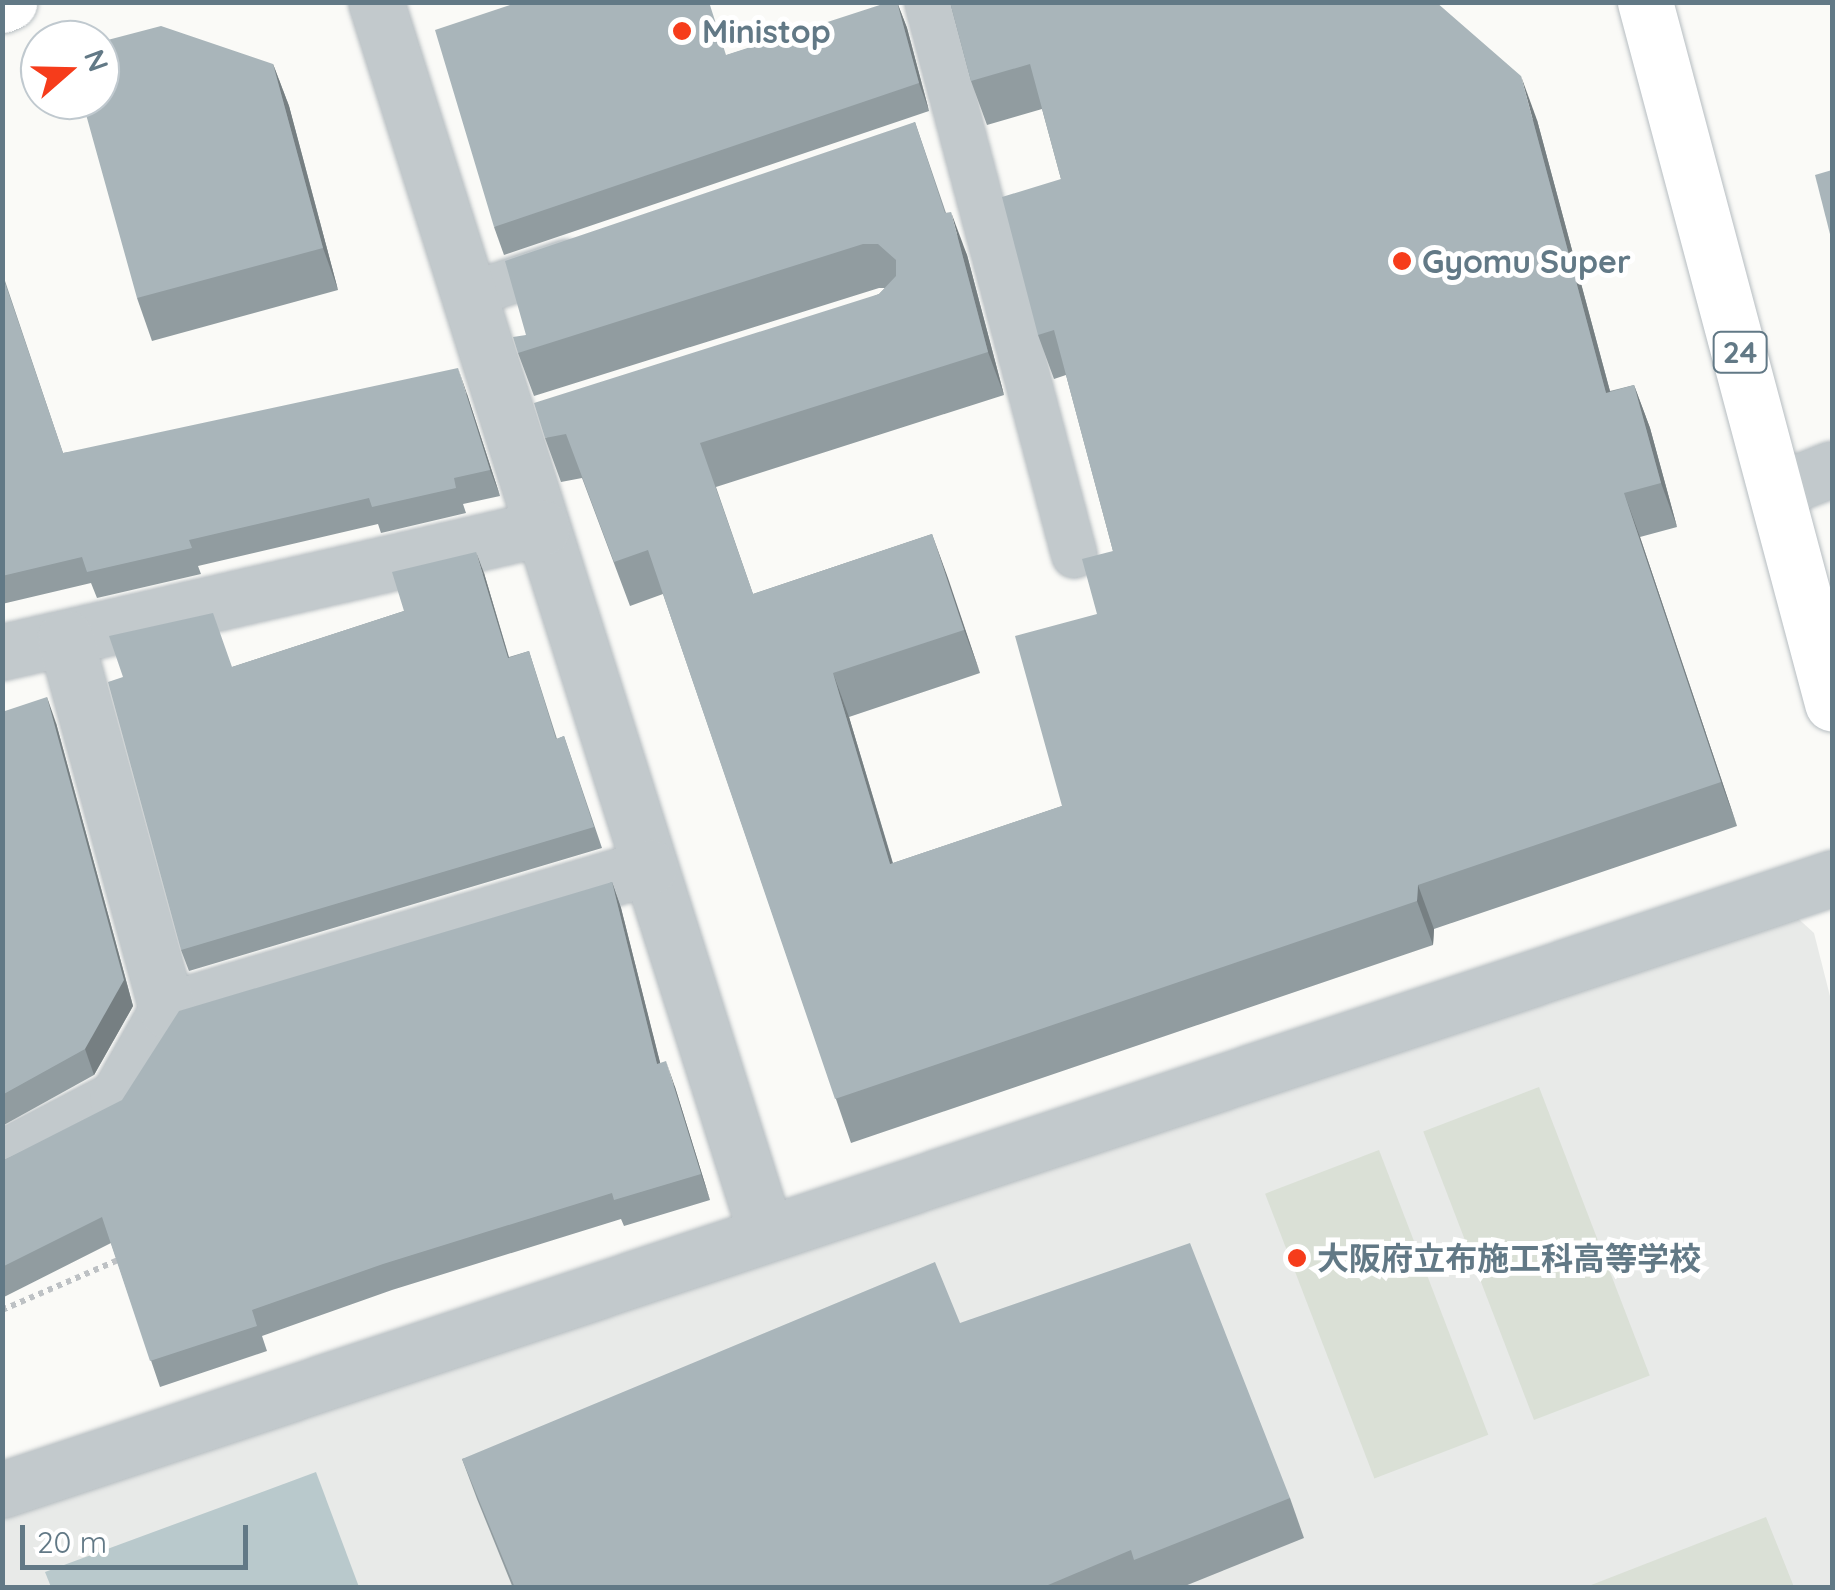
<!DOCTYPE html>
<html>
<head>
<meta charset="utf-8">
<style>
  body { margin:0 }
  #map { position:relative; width:1835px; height:1590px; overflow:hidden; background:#fafaf7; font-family:Quicksand,"Noto Sans JP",sans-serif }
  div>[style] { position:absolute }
  .built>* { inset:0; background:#e8eae8 }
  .green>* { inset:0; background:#dae0d6; transform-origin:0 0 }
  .water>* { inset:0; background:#b9c9cc }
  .path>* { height:6px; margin-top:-3px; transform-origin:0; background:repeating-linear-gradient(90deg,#bdc1c4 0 5px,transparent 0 10px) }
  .roads { filter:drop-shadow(0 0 2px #b6bdc1) drop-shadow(0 0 2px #b6bdc1) }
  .lane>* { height:45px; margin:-22.5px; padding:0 22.5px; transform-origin:22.5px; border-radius:22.5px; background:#c2c9cc }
  .street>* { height:55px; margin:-27.5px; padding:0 27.5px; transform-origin:27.5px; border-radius:27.5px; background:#c2c9cc }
  .primary>* { height:55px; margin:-27.5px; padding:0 27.5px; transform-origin:27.5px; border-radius:27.5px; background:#fff }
  .wall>* { inset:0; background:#919ca0 }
  .shaded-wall>* { inset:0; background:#767f82 }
  .building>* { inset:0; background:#a9b5ba }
  .dots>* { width:28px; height:28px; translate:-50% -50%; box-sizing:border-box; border:5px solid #fff; border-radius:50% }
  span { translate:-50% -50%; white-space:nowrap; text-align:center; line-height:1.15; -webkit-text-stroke:10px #fff; paint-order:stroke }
  .shield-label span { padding:2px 8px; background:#fff; border:2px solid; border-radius:8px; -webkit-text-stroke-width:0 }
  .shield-label { font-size:30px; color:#627986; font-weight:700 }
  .poi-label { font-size:32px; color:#627986; font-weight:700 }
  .left { translate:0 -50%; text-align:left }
  .frame { position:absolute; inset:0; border:5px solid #627986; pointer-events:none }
  .north { position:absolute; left:20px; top:20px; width:100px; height:100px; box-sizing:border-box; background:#fff; border:2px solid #c0c9cf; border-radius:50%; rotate:70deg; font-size:28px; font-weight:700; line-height:40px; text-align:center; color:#627986 }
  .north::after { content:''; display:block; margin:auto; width:35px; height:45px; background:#f63c1b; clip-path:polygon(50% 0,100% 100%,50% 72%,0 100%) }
  .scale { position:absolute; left:20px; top:1525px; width:228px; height:45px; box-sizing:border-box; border:5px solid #627986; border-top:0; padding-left:12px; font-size:30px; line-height:35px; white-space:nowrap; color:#627986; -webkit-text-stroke:8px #fff; paint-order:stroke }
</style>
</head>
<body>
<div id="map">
  <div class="built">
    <div style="clip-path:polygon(1792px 913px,1814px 933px,1832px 1004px,1832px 1587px,3px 1588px,2px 1512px)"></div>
  </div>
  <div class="green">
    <div style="left:1539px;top:1087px;width:309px;height:124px;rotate:69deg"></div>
    <div style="left:1379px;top:1150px;width:305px;height:122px;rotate:69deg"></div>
    <div style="clip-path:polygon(1766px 1517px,1794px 1587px,1586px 1587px)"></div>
  </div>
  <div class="water">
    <div style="clip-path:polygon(316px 1472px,359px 1587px,51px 1587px,45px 1572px)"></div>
  </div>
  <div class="path">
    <div style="left:2px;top:1310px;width:132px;rotate:-23.3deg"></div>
  </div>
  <div class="roads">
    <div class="lane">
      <div style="left:927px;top:2px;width:572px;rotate:75.11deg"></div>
      <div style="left:468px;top:295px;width:103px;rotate:-18.6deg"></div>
    </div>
    <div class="street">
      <div style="left:376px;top:2px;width:1291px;rotate:72.42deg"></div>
      <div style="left:1778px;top:490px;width:58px;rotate:-21.3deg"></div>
      <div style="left:2px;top:652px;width:554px;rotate:-12.93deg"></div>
      <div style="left:167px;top:1010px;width:503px;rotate:-16.52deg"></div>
      <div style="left:2px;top:1158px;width:130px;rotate:-27.6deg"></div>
      <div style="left:117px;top:1098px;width:101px;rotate:-60.4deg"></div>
      <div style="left:167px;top:1010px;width:386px;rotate:-105.3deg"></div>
      <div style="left:2px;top:1490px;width:1930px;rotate:-18.49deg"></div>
    </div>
    <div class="primary">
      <div style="left:1645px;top:2px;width:726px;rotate:75.06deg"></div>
      <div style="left:2px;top:5px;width:8px;rotate:-23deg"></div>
    </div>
  </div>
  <div class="wall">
    <div style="clip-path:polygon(897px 2px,907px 28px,929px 111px,504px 255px,494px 227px,727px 55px)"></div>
    <div style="clip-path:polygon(950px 2px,1537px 120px,1610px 391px,1634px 385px,1650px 428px,1677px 527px,1640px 537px,1737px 826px,1434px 929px,1433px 945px,851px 1143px,663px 594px,630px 606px,582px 478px,561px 482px,545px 438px,879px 294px,885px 288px,879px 288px,534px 396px,518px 353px,526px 335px,915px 122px,946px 213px,967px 255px,1004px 395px,716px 487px,753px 594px,932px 534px,980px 673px,849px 717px,893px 863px,1062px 806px,1097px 614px,1113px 551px,1066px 375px,1054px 379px,1038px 335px,1061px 179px,1042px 109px,987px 125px,971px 81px)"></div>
    <div style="clip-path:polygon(273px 64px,289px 106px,338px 290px,152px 341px,137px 298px)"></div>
    <div style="clip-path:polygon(2px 272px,63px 453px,467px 394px,500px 496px,463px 504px,466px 513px,381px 533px,378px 524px,198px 566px,201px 574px,97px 598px,91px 583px,2px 604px)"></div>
    <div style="clip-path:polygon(484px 573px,509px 657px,529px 651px,557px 739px,564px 736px,602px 848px,189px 971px,181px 950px,232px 667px,404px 611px)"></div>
    <div style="clip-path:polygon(2px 712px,56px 723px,133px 1006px,94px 1075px,2px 1126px)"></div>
    <div style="clip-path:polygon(612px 882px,621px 908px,660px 1063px,675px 1087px,710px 1200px,624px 1226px,621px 1219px,392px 1290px,262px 1336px,267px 1351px,160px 1387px,111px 1243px,2px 1298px,2px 1161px)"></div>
    <div style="clip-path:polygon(960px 1323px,1290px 1498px,1304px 1538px,1180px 1588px,513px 1588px,477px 1499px,462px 1459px)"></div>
  </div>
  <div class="shaded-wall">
    <div style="clip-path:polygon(897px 2px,907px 28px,929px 111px,919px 83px)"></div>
    <div style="clip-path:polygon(273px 64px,289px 106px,338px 290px,323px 248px)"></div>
    <div style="clip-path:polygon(1521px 76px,1537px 120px,1622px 436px,1606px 393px)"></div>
    <div style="clip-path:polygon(951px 212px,967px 255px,1004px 395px,988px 352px)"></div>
    <div style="clip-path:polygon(458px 368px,467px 394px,500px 496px,490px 470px)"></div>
    <div style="clip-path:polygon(1634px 385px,1650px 428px,1677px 527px,1661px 483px)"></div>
    <div style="clip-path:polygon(1624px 493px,1640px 537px,1737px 826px,1721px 782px)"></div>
    <div style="clip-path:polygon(932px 534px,948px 578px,980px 673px,964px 630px)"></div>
    <div style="clip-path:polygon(476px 552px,484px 573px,515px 679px,508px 658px)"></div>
    <div style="clip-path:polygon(833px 673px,849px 717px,906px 908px,890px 864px)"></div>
    <div style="clip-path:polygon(47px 697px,56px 723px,133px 1006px,94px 1075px,85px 1049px)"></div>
    <div style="clip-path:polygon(612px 882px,621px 908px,667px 1090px,657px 1064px)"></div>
    <div style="clip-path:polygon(1418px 885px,1434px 929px,1433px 945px,1417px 901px)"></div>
    <div style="clip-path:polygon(666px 1061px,675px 1087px,710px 1200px,701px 1174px)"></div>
  </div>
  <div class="building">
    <div style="clip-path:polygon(519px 2px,709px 2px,726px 55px,889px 2px,897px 2px,919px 83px,494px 227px,435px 30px)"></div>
    <div style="clip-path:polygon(950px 2px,1436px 2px,1521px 76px,1606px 393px,1634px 385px,1661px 483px,1624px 493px,1721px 782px,1418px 885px,1417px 901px,835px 1099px,648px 550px,614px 562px,566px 434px,545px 438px,534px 403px,879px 294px,896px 276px,896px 260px,878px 244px,863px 244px,518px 353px,513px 337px,526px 335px,505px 261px,915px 122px,945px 213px,951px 212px,988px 352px,700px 443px,753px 594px,932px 534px,964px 630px,833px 673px,890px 864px,1062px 806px,1015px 636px,1097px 614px,1082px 559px,1113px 551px,1054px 330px,1038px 335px,1002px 197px,1061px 179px,1030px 64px,971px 81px)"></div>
    <div style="clip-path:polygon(161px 26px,273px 64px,323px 248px,137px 298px,82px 100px,100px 100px,100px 42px)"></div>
    <div style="clip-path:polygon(1832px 170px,1832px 242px,1815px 175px)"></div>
    <div style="clip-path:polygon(2px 274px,63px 453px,458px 368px,490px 470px,454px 478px,456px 488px,372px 507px,369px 498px,189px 540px,192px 548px,87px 572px,82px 557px,2px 576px)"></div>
    <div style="clip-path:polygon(476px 552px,508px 658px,529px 651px,556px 739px,564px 736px,594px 827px,181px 950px,108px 682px,123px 677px,109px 636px,213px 613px,232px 667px,404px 611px,392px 572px)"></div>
    <div style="clip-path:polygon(47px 697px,124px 980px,85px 1049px,2px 1095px,2px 712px)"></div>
    <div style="clip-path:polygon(612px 882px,657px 1064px,666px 1061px,701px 1174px,614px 1200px,612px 1193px,383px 1264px,252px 1310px,257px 1326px,150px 1361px,102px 1217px,2px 1267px,2px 1161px,122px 1100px,179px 1011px)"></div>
    <div style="clip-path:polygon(1190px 1243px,1290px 1498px,1134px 1560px,1131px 1550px,1041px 1588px,515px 1588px,462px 1459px,935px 1262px,960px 1323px)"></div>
  </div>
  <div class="dots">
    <div style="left:682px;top:31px;background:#f63c1b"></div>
    <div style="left:1402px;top:261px;background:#f63c1b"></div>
    <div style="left:1297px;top:1258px;background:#f63c1b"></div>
  </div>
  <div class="shield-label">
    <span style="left:1740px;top:352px">24</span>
  </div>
  <div class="poi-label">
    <span class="left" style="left:702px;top:31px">Ministop</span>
    <span class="left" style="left:1422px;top:261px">Gyomu Super</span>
    <span class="left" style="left:1317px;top:1258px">大阪府立布施工科高等学校</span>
  </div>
  <div class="frame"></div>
  <div class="north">N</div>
  <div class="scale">20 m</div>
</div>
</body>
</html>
